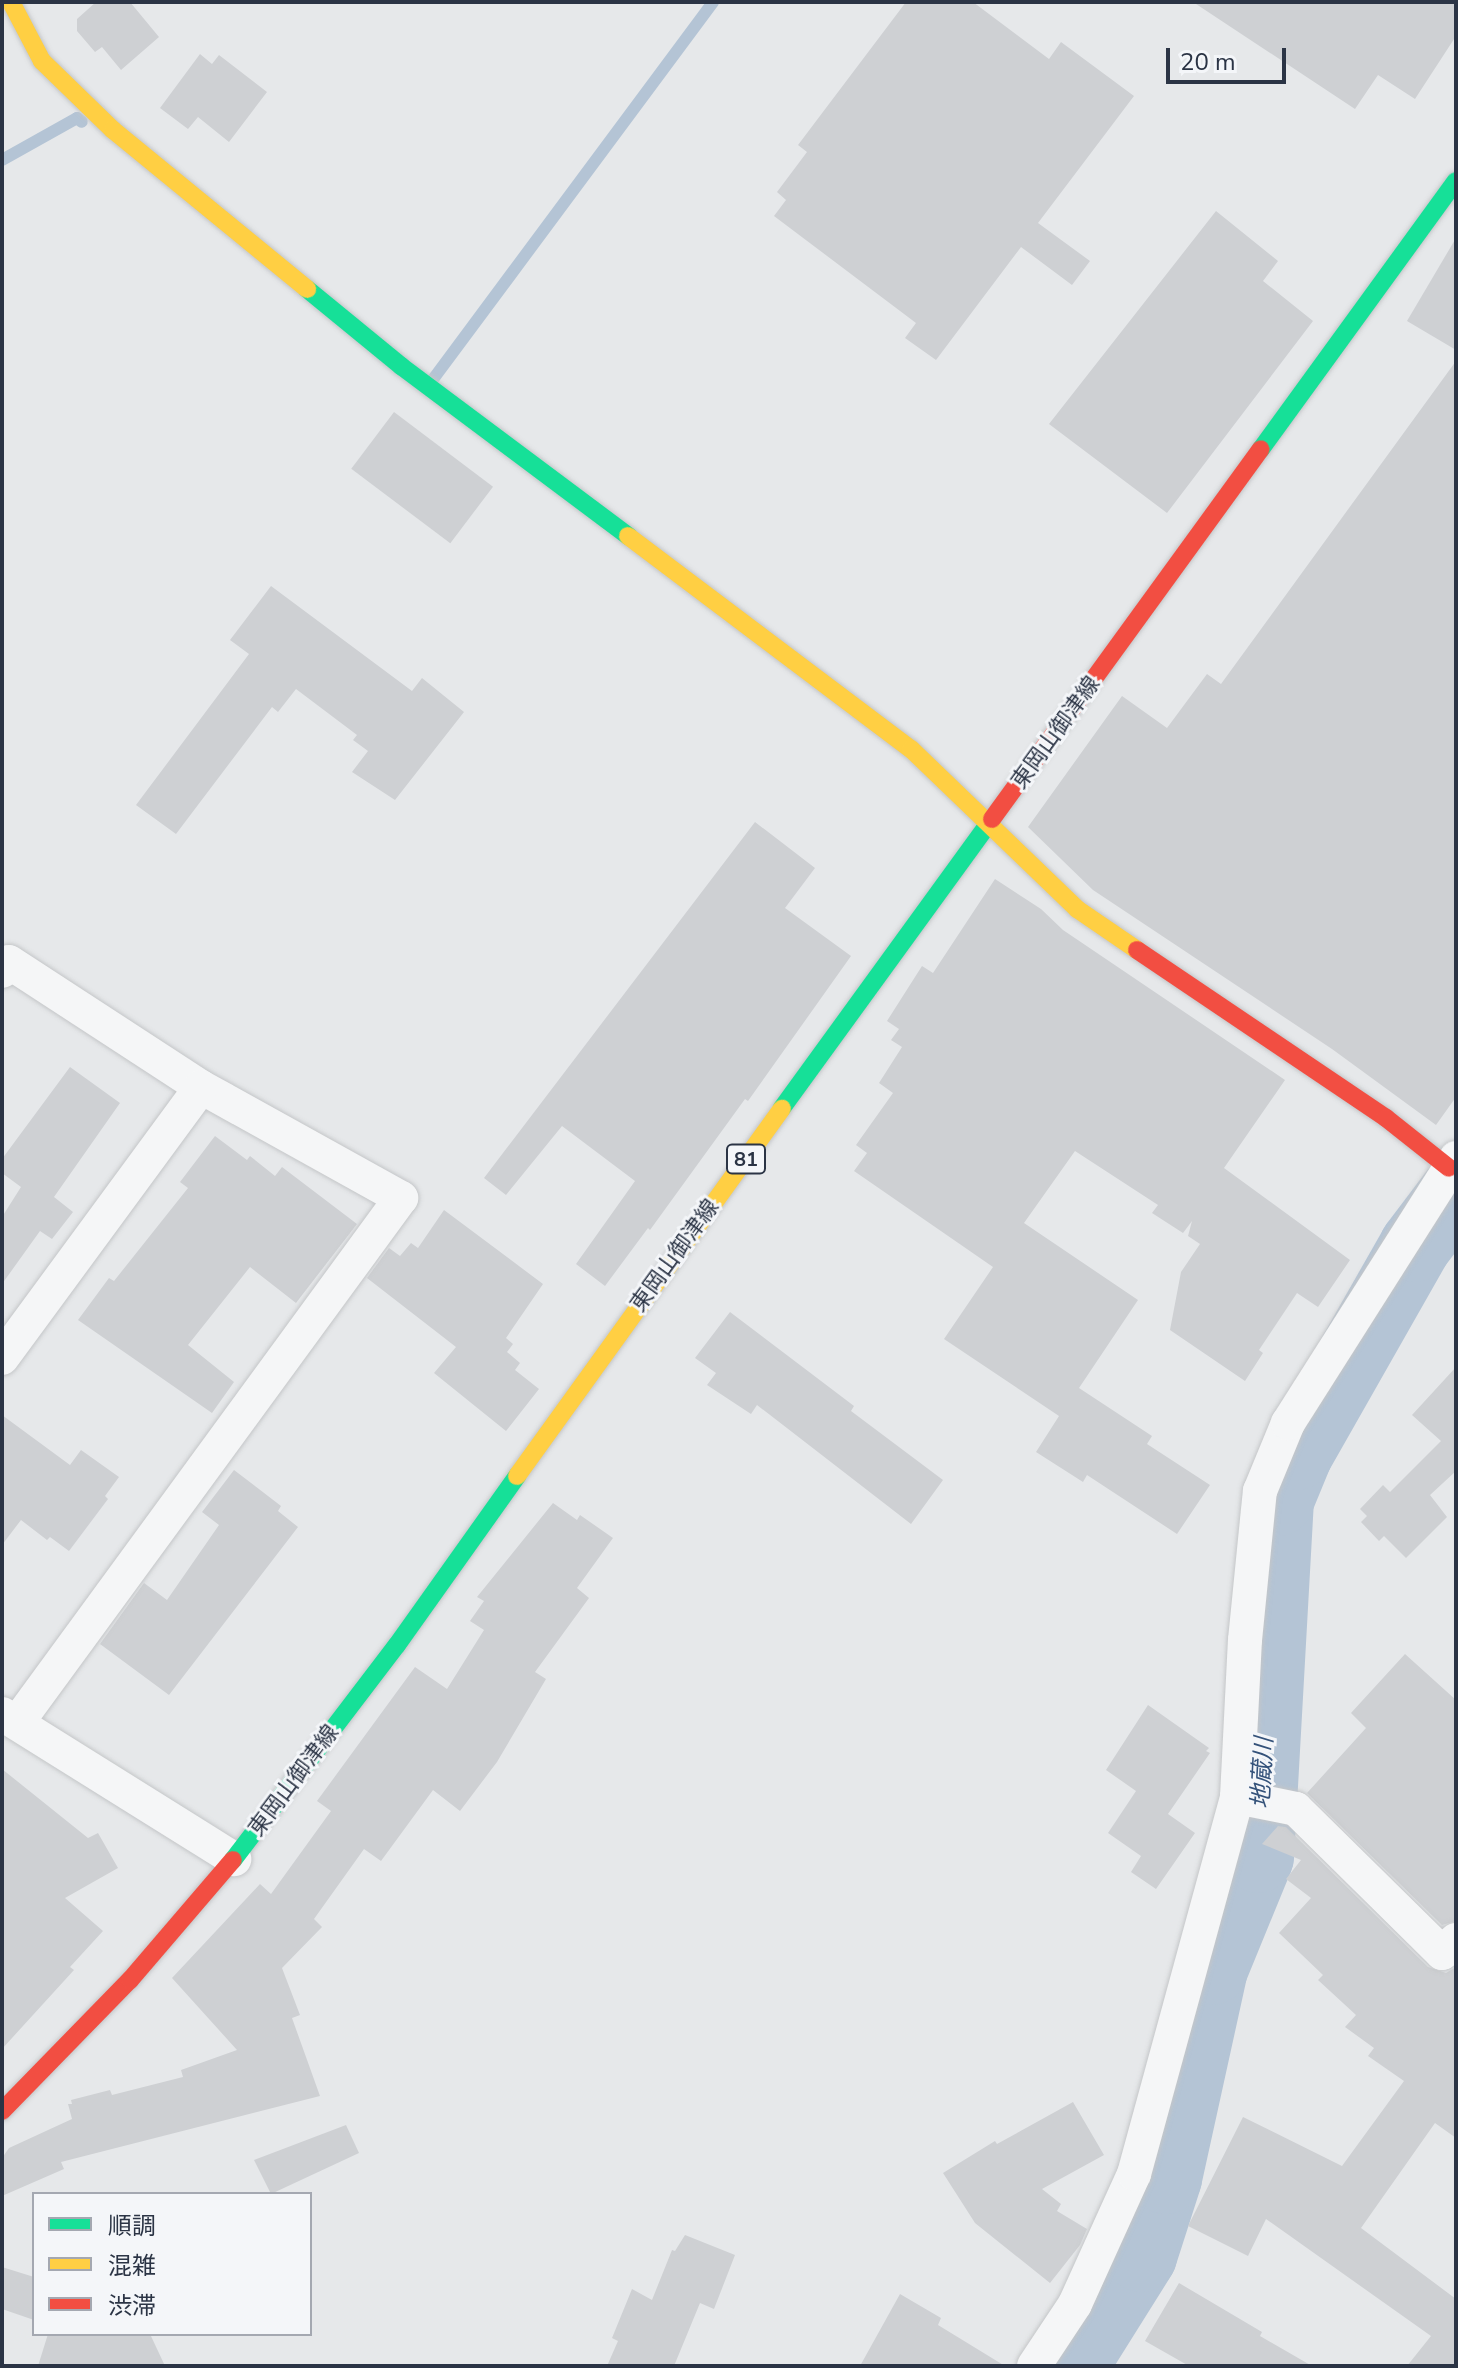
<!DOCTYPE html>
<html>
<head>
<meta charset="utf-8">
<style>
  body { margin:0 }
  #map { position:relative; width:1458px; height:2368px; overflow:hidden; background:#e6e8ea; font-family:"Nunito Sans","Noto Sans JP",sans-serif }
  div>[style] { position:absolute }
  .stream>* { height:12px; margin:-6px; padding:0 6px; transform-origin:6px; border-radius:6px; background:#b4c4d5 }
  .river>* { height:72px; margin:-36px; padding:0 36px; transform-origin:36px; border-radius:36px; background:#b4c4d5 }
  .building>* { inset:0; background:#ced0d3; transform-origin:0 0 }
  .roads { filter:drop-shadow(0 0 2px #c4c6c8) drop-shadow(0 0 2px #c4c6c8) }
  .street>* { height:34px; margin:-17px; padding:0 17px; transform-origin:17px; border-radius:17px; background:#f5f6f7 }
  .fast>* { height:18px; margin:-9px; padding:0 9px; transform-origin:9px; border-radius:9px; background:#16e098 }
  .slow>* { height:18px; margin:-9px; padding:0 9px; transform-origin:9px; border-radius:9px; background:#ffcf43 }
  .jam>* { height:18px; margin:-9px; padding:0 9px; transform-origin:9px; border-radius:9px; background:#f24e42 }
  span { translate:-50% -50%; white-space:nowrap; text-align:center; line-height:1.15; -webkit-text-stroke:6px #f4f6f9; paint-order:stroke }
  .shield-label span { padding:2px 6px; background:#f4f6f9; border:2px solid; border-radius:6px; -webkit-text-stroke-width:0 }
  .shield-label { font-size:20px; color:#2b3445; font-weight:700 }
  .street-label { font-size:22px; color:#2b3445 }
  .water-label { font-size:24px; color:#34527a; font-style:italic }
  .frame { position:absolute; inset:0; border:4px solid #2b3445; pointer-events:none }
  .legend { position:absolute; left:32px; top:2192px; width:280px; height:144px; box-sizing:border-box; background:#f4f6f9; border:2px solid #a4a8b1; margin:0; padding:10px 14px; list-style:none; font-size:24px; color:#2b3445 }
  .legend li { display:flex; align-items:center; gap:16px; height:40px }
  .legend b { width:40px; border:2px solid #a4a8b1 }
  .scale { position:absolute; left:1166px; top:48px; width:120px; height:36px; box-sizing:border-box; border:4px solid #2b3445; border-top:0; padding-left:10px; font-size:24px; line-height:28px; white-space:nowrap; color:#2b3445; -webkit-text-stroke:6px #f4f6f9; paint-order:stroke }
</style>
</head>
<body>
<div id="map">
  <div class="stream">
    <div style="left:2px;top:160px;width:86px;rotate:-29.2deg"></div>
    <div style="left:77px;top:118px;width:6px;rotate:39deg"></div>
    <div style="left:431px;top:382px;width:473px;rotate:-53.4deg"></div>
  </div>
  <div class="river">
    <div style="left:1072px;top:2366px;width:130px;rotate:-57.9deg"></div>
    <div style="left:1141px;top:2256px;width:82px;rotate:-72.2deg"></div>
    <div style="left:1166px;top:2178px;width:214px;rotate:-77.6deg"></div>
    <div style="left:1212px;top:1969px;width:121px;rotate:-67.7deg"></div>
    <div style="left:1258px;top:1857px;width:358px;rotate:-86.8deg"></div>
    <div style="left:1278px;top:1500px;width:50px;rotate:-67.6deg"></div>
    <div style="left:1297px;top:1454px;width:239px;rotate:-60.4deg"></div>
    <div style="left:1415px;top:1246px;width:68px;rotate:-52.8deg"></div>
  </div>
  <div class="building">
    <div style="clip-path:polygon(96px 2px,130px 2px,159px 37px,121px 70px,102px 47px,95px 52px,77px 31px,77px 19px)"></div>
    <div style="clip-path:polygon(906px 2px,973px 2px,1049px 59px,1061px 42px,1134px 96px,1038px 223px,1090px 261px,1072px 285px,1021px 247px,936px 360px,905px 338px,916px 323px,774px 216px,786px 200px,777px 192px,807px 152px,798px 145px)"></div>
    <div style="clip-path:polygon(1193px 2px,1456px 2px,1456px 36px,1415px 99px,1378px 75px,1355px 109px)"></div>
    <div style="clip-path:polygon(200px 54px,212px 64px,219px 55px,267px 92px,229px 142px,198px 117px,188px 129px,160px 108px)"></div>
    <div style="clip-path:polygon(1216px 211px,1278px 261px,1263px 281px,1313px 321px,1167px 513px,1049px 424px)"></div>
    <div style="clip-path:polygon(1456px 238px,1456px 350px,1407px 321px)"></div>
    <div style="clip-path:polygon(1456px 361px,1456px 1097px,1436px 1125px,1332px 1049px,1093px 890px,1028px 827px,1122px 696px,1167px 728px,1207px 674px,1221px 684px)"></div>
    <div style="left:394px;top:412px;width:124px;height:71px;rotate:37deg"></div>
    <div style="clip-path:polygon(271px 586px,412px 691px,422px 678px,464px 712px,395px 800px,352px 772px,368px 751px,353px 740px,357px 735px,296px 689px,278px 712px,272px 707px,176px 834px,136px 805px,249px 654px,230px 640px)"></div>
    <div style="clip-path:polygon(755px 822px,815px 868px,785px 908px,851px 956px,748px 1101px,745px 1099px,650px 1230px,648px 1228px,605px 1286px,576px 1264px,635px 1181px,562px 1126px,506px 1195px,484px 1178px)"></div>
    <div style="clip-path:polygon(995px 879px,1041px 909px,1063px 930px,1285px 1080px,1224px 1168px,1350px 1260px,1318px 1307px,1297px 1293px,1259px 1350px,1263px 1353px,1245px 1381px,1170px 1330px,1181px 1272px,1200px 1244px,1188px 1236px,1192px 1221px,1183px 1233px,1152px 1213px,1158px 1205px,1075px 1151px,1024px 1223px,1138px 1300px,1079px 1388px,1152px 1436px,1147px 1444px,1210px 1485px,1177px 1534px,1087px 1475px,1083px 1482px,1036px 1452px,1059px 1416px,944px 1339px,993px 1267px,854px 1171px,867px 1153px,856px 1145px,893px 1093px,879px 1083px,902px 1047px,891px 1040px,899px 1029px,887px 1021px,922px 966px,933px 973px)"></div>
    <div style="clip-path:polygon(70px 1067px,120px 1103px,54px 1197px,73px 1212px,52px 1239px,40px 1231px,2px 1284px,2px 1217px,21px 1187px,2px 1173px,2px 1159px)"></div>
    <div style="clip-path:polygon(215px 1136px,247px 1160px,250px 1156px,275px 1176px,282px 1167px,357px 1224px,296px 1303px,250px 1267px,188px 1345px,234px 1382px,212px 1413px,78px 1320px,109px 1278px,114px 1281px,188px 1188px,180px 1182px)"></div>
    <div style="clip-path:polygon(444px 1210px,543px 1284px,506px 1338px,513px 1344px,507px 1352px,520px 1363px,515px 1370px,539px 1389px,506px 1431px,434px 1373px,456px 1347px,367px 1278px,389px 1248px,400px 1256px,411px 1243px,418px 1248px)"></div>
    <div style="clip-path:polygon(730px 1312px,854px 1406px,851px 1411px,943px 1480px,911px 1524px,757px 1405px,751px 1414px,707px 1385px,716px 1373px,695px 1358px)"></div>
    <div style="clip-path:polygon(1456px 1367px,1456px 1471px,1430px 1495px,1447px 1517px,1406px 1558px,1384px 1536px,1379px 1541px,1361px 1522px,1367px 1516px,1360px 1509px,1383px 1485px,1390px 1492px,1441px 1441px,1412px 1415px)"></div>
    <div style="clip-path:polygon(2px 1415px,70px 1465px,81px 1450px,119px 1477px,105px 1496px,108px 1499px,69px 1551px,50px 1537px,47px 1540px,21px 1520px,2px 1545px)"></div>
    <div style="clip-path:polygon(234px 1470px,281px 1506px,278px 1511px,298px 1527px,169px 1695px,100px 1644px,144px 1583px,167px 1600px,219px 1525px,202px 1512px)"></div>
    <div style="clip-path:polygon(553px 1503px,577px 1520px,580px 1515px,613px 1538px,577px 1588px,589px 1598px,535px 1672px,546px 1679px,497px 1762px,460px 1811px,433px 1790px,381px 1861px,364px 1849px,314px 1919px,322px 1927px,282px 1968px,300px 2015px,292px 2018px,320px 2096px,61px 2162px,64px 2169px,2px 2196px,2px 2158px,9px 2148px,72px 2119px,68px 2104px,72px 2104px,71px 2100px,110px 2090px,112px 2095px,183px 2077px,181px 2070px,237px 2050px,172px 1978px,260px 1884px,271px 1894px,331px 1811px,317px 1801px,415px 1667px,447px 1689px,484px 1630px,470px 1621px,484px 1601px,477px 1597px)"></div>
    <div style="clip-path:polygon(1405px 1654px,1456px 1700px,1456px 1921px,1442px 1925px,1307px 1793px,1366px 1728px,1351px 1713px)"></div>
    <div style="clip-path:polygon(1148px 1705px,1209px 1748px,1206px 1751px,1210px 1753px,1168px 1814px,1195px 1833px,1156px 1889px,1131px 1872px,1141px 1856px,1108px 1833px,1136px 1791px,1106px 1770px)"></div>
    <div style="clip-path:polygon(2px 1769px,88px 1838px,98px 1833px,118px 1868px,65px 1898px,103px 1931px,70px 1967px,74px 1970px,2px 2049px)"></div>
    <div style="clip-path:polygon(1278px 1826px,1286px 1827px,1428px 1967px,1446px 1973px,1456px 1967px,1456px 2138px,1435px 2123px,1361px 2228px,1456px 2299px,1456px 2366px,1407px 2366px,1431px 2336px,1266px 2219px,1248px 2256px,1188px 2226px,1243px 2117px,1342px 2166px,1404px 2081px,1368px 2056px,1374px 2048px,1345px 2027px,1356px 2015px,1318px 1980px,1323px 1975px,1279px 1933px,1311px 1898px,1286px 1879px,1301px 1860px,1262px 1844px)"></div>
    <div style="clip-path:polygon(1073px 2102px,1104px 2155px,1042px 2189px,1061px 2204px,1057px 2211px,1087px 2229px,1080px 2245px,1050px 2283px,975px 2223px,943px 2173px,995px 2141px,997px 2144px)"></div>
    <div style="clip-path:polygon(346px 2125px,359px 2153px,271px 2194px,254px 2160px)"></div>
    <div style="clip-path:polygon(685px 2235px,735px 2255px,714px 2309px,700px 2303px,674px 2366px,607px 2366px,618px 2341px,612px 2338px,632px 2289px,652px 2300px,672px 2250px,675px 2251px)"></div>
    <div style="clip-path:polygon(2px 2267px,34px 2277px,34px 2320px,2px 2309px)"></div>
    <div style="clip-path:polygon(1179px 2283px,1262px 2332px,1260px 2336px,1312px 2366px,1189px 2366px,1145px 2341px)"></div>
    <div style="clip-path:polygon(900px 2294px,941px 2318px,938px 2325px,1005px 2366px,860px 2366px)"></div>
    <div style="clip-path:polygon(48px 2334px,150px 2334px,165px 2366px,38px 2366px)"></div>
  </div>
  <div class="roads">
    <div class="street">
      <div style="left:2px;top:971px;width:11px;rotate:-52deg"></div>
      <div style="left:9px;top:962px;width:229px;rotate:33.1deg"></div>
      <div style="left:201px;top:1087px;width:229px;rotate:29deg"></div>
      <div style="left:401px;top:1198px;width:650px;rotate:126.18deg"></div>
      <div style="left:2px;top:1358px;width:336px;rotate:-53.7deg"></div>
      <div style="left:2px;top:1714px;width:274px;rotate:32deg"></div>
      <div style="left:1237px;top:1797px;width:60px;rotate:11.5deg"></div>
      <div style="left:1296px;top:1809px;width:205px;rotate:44.6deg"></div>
      <div style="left:1442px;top:1953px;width:19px;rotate:-43deg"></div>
      <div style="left:1034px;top:2366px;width:74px;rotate:-56.5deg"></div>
      <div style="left:1075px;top:2304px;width:143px;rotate:-65.6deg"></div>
      <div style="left:1134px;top:2174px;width:391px;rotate:-74.7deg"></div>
      <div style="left:1237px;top:1797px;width:157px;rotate:-87.1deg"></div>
      <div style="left:1245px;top:1640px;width:150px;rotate:-84.3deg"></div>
      <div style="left:1260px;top:1491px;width:74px;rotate:-67.6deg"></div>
      <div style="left:1288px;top:1423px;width:314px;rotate:-57.6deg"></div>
    </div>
    <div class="fast">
      <div style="left:307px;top:289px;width:122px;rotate:39.3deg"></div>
      <div style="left:401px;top:366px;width:284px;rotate:36.8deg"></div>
      <div style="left:1261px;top:449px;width:331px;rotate:-54deg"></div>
      <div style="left:782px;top:1108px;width:357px;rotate:-54deg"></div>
      <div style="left:233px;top:1860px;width:270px;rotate:-52.7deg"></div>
      <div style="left:397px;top:1645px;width:207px;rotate:-54.6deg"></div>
    </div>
    <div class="slow">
      <div style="left:11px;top:2px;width:67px;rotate:62.3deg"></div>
      <div style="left:42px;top:61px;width:99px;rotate:44.2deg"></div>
      <div style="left:113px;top:130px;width:251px;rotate:39.3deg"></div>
      <div style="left:628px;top:536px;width:354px;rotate:37deg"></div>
      <div style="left:911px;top:749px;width:231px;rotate:43.9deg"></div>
      <div style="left:1077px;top:909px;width:73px;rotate:34.3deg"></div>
      <div style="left:517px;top:1476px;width:453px;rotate:-54.2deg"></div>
    </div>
    <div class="jam">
      <div style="left:992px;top:819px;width:457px;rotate:-54deg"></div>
      <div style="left:1137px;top:950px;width:300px;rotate:34deg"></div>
      <div style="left:1386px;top:1118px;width:80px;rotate:38.4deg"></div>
      <div style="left:2px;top:2111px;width:183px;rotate:-45.7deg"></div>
      <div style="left:130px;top:1980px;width:158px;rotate:-49.4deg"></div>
    </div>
  </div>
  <div class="shield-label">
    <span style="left:746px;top:1159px">81</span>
  </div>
  <div class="street-label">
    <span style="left:1056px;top:733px;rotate:-54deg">東岡山御津線</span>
    <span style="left:675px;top:1256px;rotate:-54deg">東岡山御津線</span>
    <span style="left:294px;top:1781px;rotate:-53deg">東岡山御津線</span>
  </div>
  <div class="water-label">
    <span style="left:1263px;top:1773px;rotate:-87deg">地蔵川</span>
  </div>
  <div class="frame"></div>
  <ul class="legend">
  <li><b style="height:10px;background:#16e098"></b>順調</li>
  <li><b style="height:10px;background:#ffcf43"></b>混雑</li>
  <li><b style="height:10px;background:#f24e42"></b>渋滞</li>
  </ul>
  <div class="scale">20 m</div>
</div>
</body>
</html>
